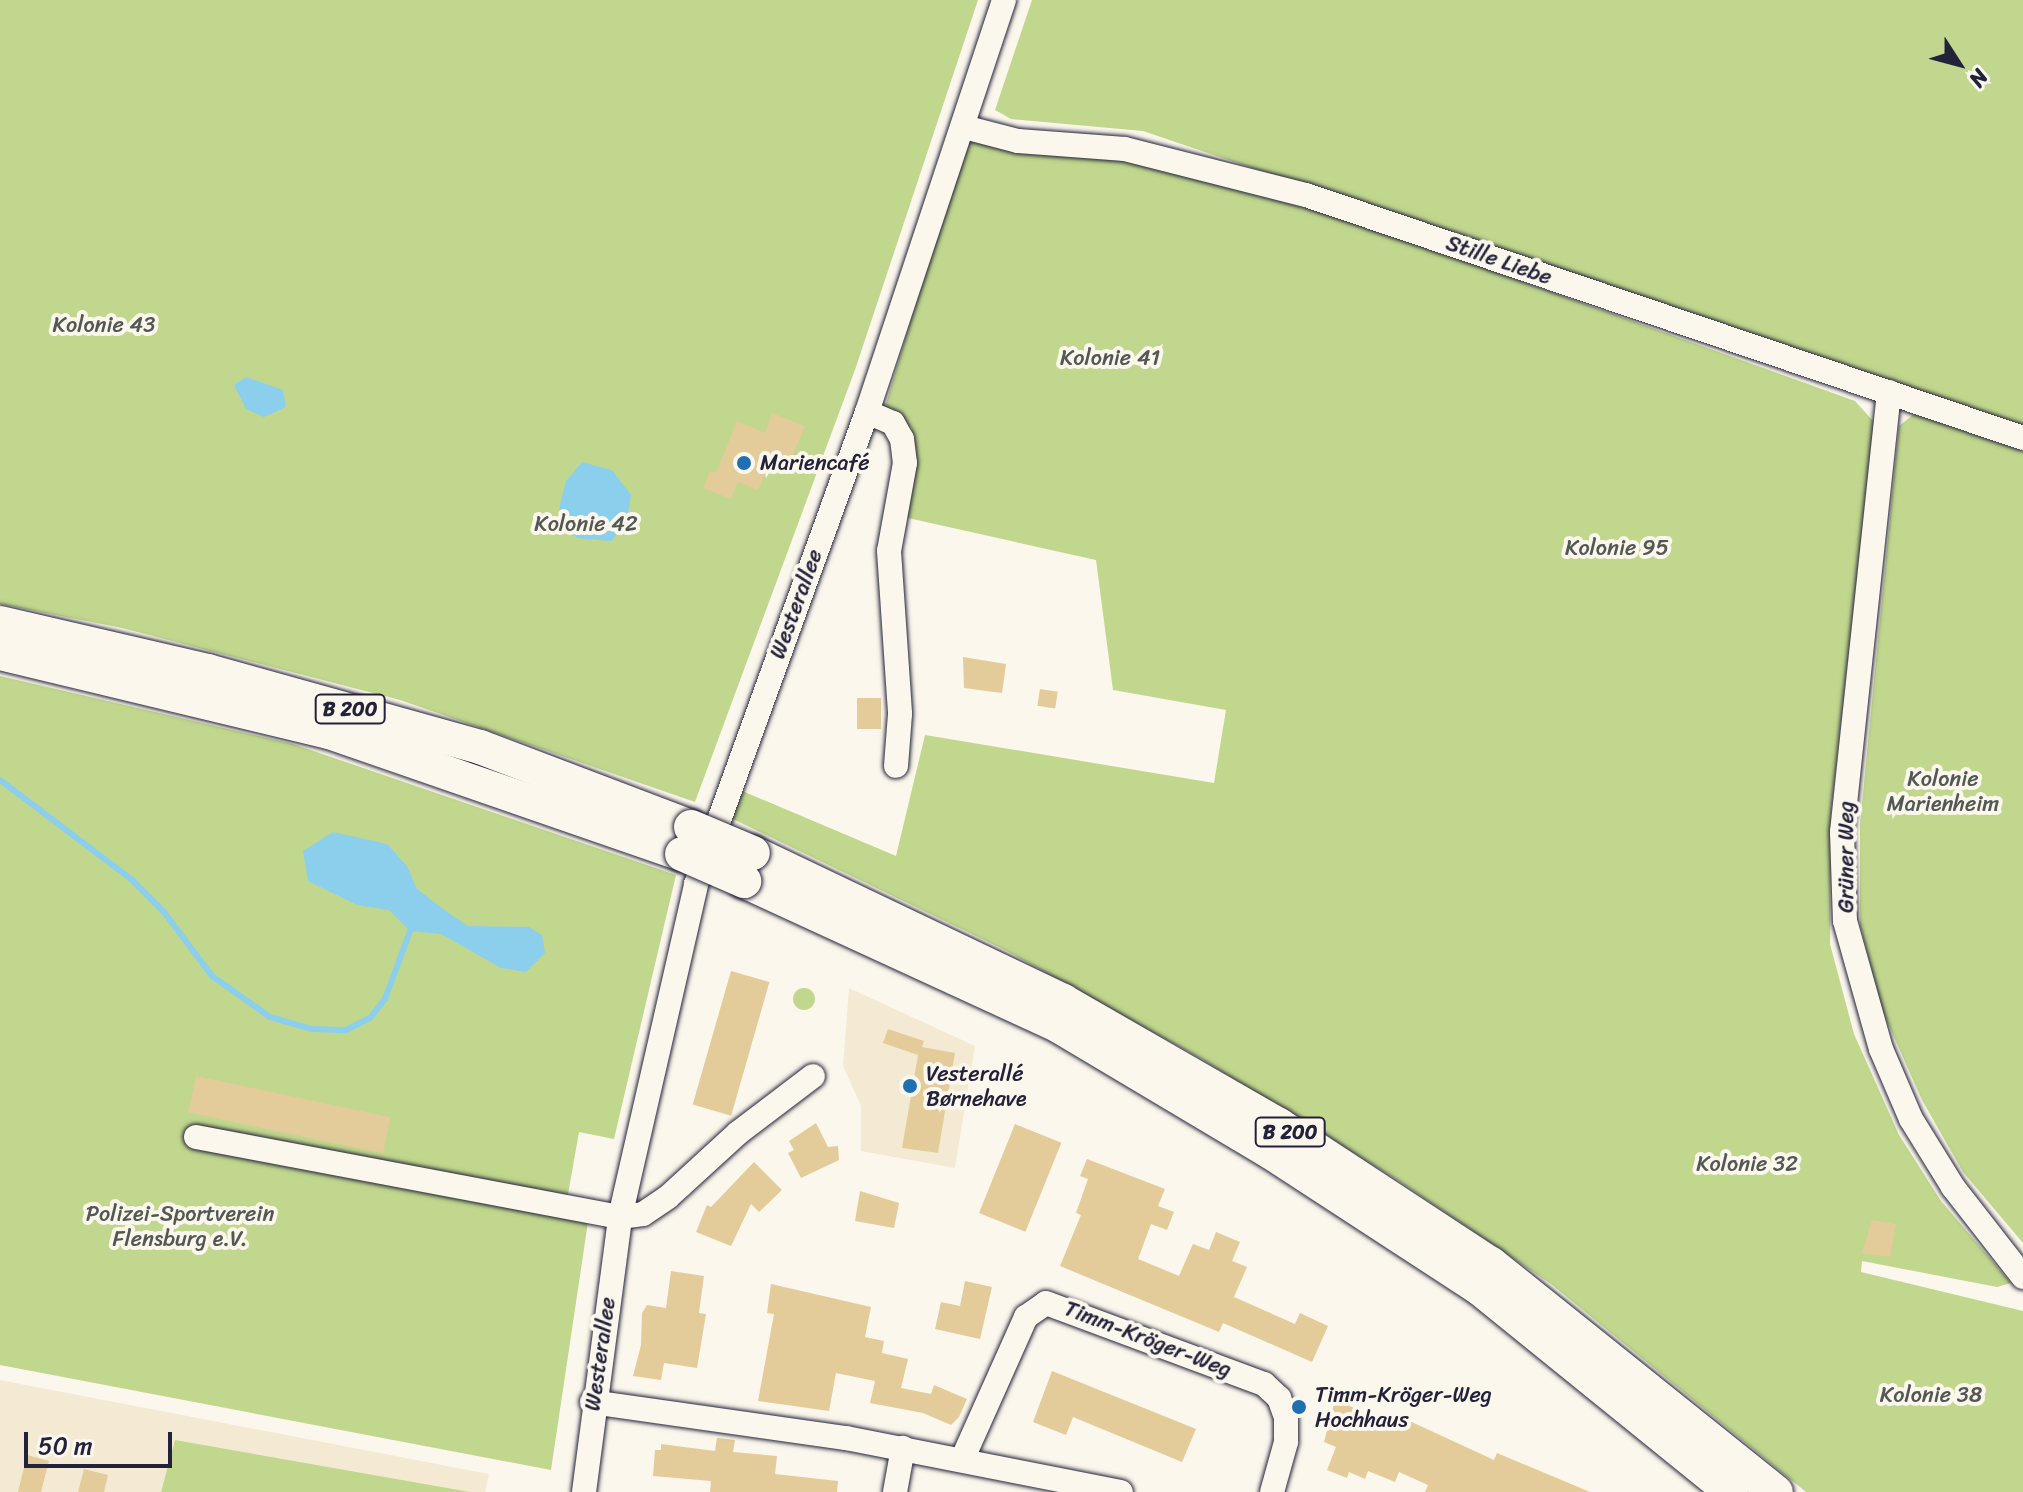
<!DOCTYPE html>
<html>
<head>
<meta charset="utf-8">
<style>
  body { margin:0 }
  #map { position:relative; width:2023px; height:1492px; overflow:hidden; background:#fbf7ec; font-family:Sriracha,sans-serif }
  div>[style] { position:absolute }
  .built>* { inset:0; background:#f4ead3 }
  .green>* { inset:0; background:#c1d78d }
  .round { border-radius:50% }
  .water>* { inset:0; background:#8ccfed }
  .stream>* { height:6px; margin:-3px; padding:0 3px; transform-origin:3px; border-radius:3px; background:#8ccfed }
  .building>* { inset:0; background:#e3cb9a; transform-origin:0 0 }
  .roads { filter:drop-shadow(0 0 2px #22223b) drop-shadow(0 0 2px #22223b) }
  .minor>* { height:24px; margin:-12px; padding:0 12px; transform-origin:12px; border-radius:12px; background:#fbf7ec }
  .highway>* { height:34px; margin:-17px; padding:0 17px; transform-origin:17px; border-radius:17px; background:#fbf7ec }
  .bridges { filter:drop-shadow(0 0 2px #22223b) drop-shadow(0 0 2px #22223b) }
  .highway-bridge>* { height:34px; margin:-17px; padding:0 17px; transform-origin:17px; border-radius:17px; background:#fbf7ec }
  .dots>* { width:22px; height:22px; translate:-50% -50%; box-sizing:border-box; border:4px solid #fbf7ec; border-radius:50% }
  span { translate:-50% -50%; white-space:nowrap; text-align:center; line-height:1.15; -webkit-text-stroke:8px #fbf7ec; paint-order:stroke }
  .shield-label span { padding:2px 6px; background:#fbf7ec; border:2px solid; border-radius:6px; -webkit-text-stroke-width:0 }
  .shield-label { font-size:20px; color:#22223b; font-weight:700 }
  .street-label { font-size:22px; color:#22223b }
  .park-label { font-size:22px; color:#525854 }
  .poi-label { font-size:22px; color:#22223b }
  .left { translate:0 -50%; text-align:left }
  .north { position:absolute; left:1919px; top:24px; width:80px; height:80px; -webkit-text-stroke:6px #fbf7ec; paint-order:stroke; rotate:126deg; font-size:22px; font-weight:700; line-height:32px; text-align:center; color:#22223b }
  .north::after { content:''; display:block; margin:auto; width:28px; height:36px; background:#22223b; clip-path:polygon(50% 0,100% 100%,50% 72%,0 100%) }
  .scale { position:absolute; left:24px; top:1432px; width:148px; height:36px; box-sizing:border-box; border:4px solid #22223b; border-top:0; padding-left:10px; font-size:24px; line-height:28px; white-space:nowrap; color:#22223b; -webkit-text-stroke:6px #fbf7ec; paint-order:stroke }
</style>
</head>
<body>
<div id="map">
  <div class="built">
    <div style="clip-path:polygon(849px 988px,975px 1046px,955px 1168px,861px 1151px,861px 1106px,843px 1066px)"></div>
    <div style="clip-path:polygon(0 1380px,489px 1474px,485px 1492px,0 1492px)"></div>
  </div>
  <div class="green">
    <div style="clip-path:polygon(0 0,978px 0,856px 367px,695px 802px,400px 700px,122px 628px,0 604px)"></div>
    <div style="clip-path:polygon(1032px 0,2023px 0,2023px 430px,1143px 131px,1011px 119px,995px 110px)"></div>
    <div style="clip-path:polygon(966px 135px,1127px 155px,1312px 206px,1855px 401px,1874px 422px,1831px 814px,1830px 944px,1854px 1034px,1899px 1135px,1941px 1201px,2011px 1283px,1997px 1287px,1862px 1261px,1861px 1272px,2023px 1311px,2023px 1492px,1806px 1492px,1551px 1284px,1399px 1181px,1200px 1058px,1003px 949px,731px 818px,740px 790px,896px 856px,925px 735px,1214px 783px,1226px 710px,1113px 690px,1096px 560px,908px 518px,912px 428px,883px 414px)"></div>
    <div style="clip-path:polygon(1914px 414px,2023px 451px,2023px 1243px,1963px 1172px,1922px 1100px,1882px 1010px,1860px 925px,1860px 824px,1899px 426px)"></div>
    <div style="clip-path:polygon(0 676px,293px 744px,676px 875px,614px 1139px,579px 1132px,564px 1217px,588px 1222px,551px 1470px,0 1365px)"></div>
    <div class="round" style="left:793px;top:988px;width:22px;height:22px"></div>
    <div style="clip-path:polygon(175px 1440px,470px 1492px,161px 1492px)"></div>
  </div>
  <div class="water">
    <div style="clip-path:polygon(246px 377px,283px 390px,286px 407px,264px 417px,246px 409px,234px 385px)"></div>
    <div style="clip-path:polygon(582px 462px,612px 470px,631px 495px,627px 523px,611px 541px,577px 538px,564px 526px,559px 508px,566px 481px)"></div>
    <div style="clip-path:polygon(333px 832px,387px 844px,407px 866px,417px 889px,443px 909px,468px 926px,529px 927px,542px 935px,545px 953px,526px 972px,501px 968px,441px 934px,410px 931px,389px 910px,357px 905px,308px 881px,303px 851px)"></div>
  </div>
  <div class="stream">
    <div style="left:0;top:780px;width:166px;rotate:37.1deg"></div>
    <div style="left:132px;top:880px;width:45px;rotate:45deg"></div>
    <div style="left:164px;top:912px;width:80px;rotate:53.1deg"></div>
    <div style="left:212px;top:976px;width:71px;rotate:35.3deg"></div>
    <div style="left:270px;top:1017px;width:44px;rotate:15.9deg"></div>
    <div style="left:312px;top:1029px;width:34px;rotate:2deg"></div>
    <div style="left:346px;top:1030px;width:27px;rotate:-27deg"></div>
    <div style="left:370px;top:1018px;width:24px;rotate:-52deg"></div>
    <div style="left:385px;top:999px;width:72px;rotate:-69.8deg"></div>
  </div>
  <div class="building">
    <div style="clip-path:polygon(772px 413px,805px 426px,791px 460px,773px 453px,758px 490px,738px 482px,731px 499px,703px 488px,710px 471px,716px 473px,737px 421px,765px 433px)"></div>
    <div style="clip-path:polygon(963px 657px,1006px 664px,1002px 693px,964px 688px)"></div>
    <div style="left:1040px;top:689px;width:18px;height:17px;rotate:9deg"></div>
    <div style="left:857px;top:698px;width:24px;height:31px"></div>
    <div style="left:731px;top:971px;width:40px;height:139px;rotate:16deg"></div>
    <div style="clip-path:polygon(888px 1029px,924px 1041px,922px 1047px,955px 1053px,938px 1153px,902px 1148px,918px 1055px,883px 1043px)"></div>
    <div style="left:196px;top:1076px;width:199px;height:37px;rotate:12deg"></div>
    <div style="clip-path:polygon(816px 1123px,828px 1147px,838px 1146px,839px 1160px,801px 1178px,788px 1153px,794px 1150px,789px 1141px)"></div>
    <div style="left:1015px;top:1124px;width:50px;height:96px;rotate:22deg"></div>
    <div style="clip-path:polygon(1087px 1159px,1165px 1189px,1158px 1206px,1174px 1212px,1167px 1230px,1151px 1224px,1138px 1259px,1179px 1276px,1193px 1244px,1209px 1250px,1216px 1232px,1240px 1242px,1232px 1261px,1247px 1267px,1234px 1297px,1295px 1324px,1300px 1313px,1328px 1326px,1312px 1362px,1223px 1323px,1219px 1332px,1060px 1266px,1081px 1215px,1076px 1213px,1088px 1179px,1080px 1176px)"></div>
    <div style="clip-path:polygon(754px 1162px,782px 1190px,759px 1212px,751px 1204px,731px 1246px,696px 1232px,707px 1205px,711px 1207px)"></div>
    <div style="clip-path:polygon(860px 1191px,899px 1203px,894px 1228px,855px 1221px)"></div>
    <div style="clip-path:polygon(1872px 1220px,1896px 1224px,1890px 1257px,1862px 1253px)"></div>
    <div style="clip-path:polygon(671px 1271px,704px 1276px,699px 1313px,706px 1314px,697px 1368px,664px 1363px,661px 1380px,633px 1376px,641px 1345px,642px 1313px,647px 1305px,666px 1308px)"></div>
    <div style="clip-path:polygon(965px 1281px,992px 1287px,980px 1339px,935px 1329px,941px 1302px,960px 1306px)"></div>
    <div style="clip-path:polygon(771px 1284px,871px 1307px,865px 1337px,884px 1341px,882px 1353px,908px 1359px,901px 1388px,931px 1394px,934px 1385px,967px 1399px,959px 1417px,951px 1425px,923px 1413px,870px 1403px,875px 1381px,836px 1373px,829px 1411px,758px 1401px,774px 1314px,767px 1313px)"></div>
    <div style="clip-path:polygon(1052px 1371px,1196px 1429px,1182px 1462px,1073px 1417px,1066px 1435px,1033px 1422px)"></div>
    <div style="clip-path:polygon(1335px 1400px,1400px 1427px,1403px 1418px,1494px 1460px,1497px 1453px,1590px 1492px,1425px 1492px,1428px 1485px,1399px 1472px,1395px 1482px,1368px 1471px,1365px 1479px,1349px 1472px,1347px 1478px,1327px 1470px,1336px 1447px,1324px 1442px)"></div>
    <div style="clip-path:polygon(717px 1438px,735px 1440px,733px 1452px,777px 1456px,775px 1474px,838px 1481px,837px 1492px,710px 1492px,711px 1481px,653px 1476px,655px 1450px,661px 1450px,661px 1444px,715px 1451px)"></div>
    <div style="clip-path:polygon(27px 1455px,49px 1461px,41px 1492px,18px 1492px)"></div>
    <div style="clip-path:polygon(84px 1469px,108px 1475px,104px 1492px,78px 1492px)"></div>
  </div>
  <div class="roads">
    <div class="minor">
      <div style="left:964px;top:127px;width:56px;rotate:14.5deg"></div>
      <div style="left:1018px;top:141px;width:107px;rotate:4.3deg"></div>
      <div style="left:1125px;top:149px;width:187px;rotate:14.3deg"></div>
      <div style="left:1306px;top:195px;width:757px;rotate:18.72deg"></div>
      <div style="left:1889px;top:392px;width:443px;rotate:96.1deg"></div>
      <div style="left:1842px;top:832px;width:89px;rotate:88.1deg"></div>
      <div style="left:1845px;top:921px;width:133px;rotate:74.3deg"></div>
      <div style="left:1881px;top:1049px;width:76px;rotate:66.8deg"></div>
      <div style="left:1911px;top:1119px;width:80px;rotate:58.3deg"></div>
      <div style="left:1953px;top:1187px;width:114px;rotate:52.1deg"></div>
      <div style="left:867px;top:412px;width:28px;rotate:23deg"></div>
      <div style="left:893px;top:423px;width:18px;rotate:61deg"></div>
      <div style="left:902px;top:439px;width:24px;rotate:83deg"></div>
      <div style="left:905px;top:463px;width:89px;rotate:100.3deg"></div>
      <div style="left:889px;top:551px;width:163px;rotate:86.1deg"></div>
      <div style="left:900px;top:714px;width:52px;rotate:94.4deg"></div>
      <div style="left:196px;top:1137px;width:431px;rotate:10.7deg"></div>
      <div style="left:620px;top:1217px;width:23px;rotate:-7deg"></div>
      <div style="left:643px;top:1214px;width:30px;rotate:-34deg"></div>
      <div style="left:668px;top:1197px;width:95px;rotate:-42.4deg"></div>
      <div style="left:738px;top:1133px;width:94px;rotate:-37.2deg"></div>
      <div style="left:592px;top:1402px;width:257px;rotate:8.1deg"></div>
      <div style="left:846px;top:1438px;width:280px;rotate:11.1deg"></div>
      <div style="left:962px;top:1460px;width:157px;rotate:-65.9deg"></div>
      <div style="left:1026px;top:1317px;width:24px;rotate:-35deg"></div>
      <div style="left:1046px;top:1303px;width:233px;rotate:20.4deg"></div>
      <div style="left:1264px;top:1384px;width:21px;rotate:43deg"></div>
      <div style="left:1279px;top:1398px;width:20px;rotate:70deg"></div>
      <div style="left:1286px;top:1417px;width:25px;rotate:90deg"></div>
      <div style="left:1286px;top:1442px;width:52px;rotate:105.6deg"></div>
      <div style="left:584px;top:1492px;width:277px;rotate:-82.5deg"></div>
      <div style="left:620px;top:1217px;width:342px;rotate:-77.1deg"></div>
      <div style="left:696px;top:884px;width:502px;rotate:-70.09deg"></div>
      <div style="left:867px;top:412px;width:434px;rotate:-71.6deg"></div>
      <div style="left:895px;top:1492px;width:45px;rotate:-79.7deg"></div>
    </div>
    <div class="highway">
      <div style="left:0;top:623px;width:213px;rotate:13deg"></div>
      <div style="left:208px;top:671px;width:282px;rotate:15.6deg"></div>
      <div style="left:480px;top:747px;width:226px;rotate:20.8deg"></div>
      <div style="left:0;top:653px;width:338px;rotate:13.5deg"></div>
      <div style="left:329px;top:732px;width:373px;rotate:19.1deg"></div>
      <div style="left:753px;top:853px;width:344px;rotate:25.5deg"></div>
      <div style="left:1063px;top:1001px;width:249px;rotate:29.9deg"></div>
      <div style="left:1279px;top:1125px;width:254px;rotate:33.3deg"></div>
      <div style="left:1491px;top:1264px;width:365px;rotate:38.7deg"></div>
      <div style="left:744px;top:881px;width:347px;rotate:24.7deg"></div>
      <div style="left:1059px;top:1026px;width:244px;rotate:30.8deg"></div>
      <div style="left:1269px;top:1151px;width:249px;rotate:33.1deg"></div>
      <div style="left:1478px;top:1287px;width:326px;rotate:39deg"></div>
    </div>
  </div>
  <div class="bridges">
    <div class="highway-bridge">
      <div style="left:691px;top:827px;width:67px;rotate:22.8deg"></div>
      <div style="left:682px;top:854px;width:68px;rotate:23.5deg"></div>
    </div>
  </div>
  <div class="dots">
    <div style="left:744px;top:463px;background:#1f6fb2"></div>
    <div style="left:910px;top:1086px;background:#1f6fb2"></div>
    <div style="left:1299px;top:1407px;background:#1f6fb2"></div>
  </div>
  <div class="shield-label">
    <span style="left:350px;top:709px">B 200</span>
    <span style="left:1290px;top:1132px">B 200</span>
  </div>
  <div class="street-label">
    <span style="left:1499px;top:260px;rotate:19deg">Stille Liebe</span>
    <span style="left:796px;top:604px;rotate:-70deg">Westerallee</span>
    <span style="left:1846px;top:857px;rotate:-90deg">Grüner Weg</span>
    <span style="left:1148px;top:1339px;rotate:21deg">Timm-Kröger-Weg</span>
    <span style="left:600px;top:1354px;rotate:-82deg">Westerallee</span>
  </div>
  <div class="park-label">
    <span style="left:104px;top:325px">Kolonie 43</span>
    <span style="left:1110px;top:358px">Kolonie 41</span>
    <span style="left:586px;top:524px">Kolonie 42</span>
    <span style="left:1617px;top:548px">Kolonie 95</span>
    <span style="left:1943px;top:791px">Kolonie<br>Marienheim</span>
    <span style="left:1747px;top:1164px">Kolonie 32</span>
    <span style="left:180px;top:1226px">Polizei-Sportverein<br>Flensburg e.V.</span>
    <span style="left:1931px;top:1395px">Kolonie 38</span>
  </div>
  <div class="poi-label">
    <span class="left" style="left:760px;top:463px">Mariencafé</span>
    <span class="left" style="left:926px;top:1086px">Vesterallé<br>Børnehave</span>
    <span class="left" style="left:1315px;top:1407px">Timm-Kröger-Weg<br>Hochhaus</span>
  </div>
  <div class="north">N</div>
  <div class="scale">50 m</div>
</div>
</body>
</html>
